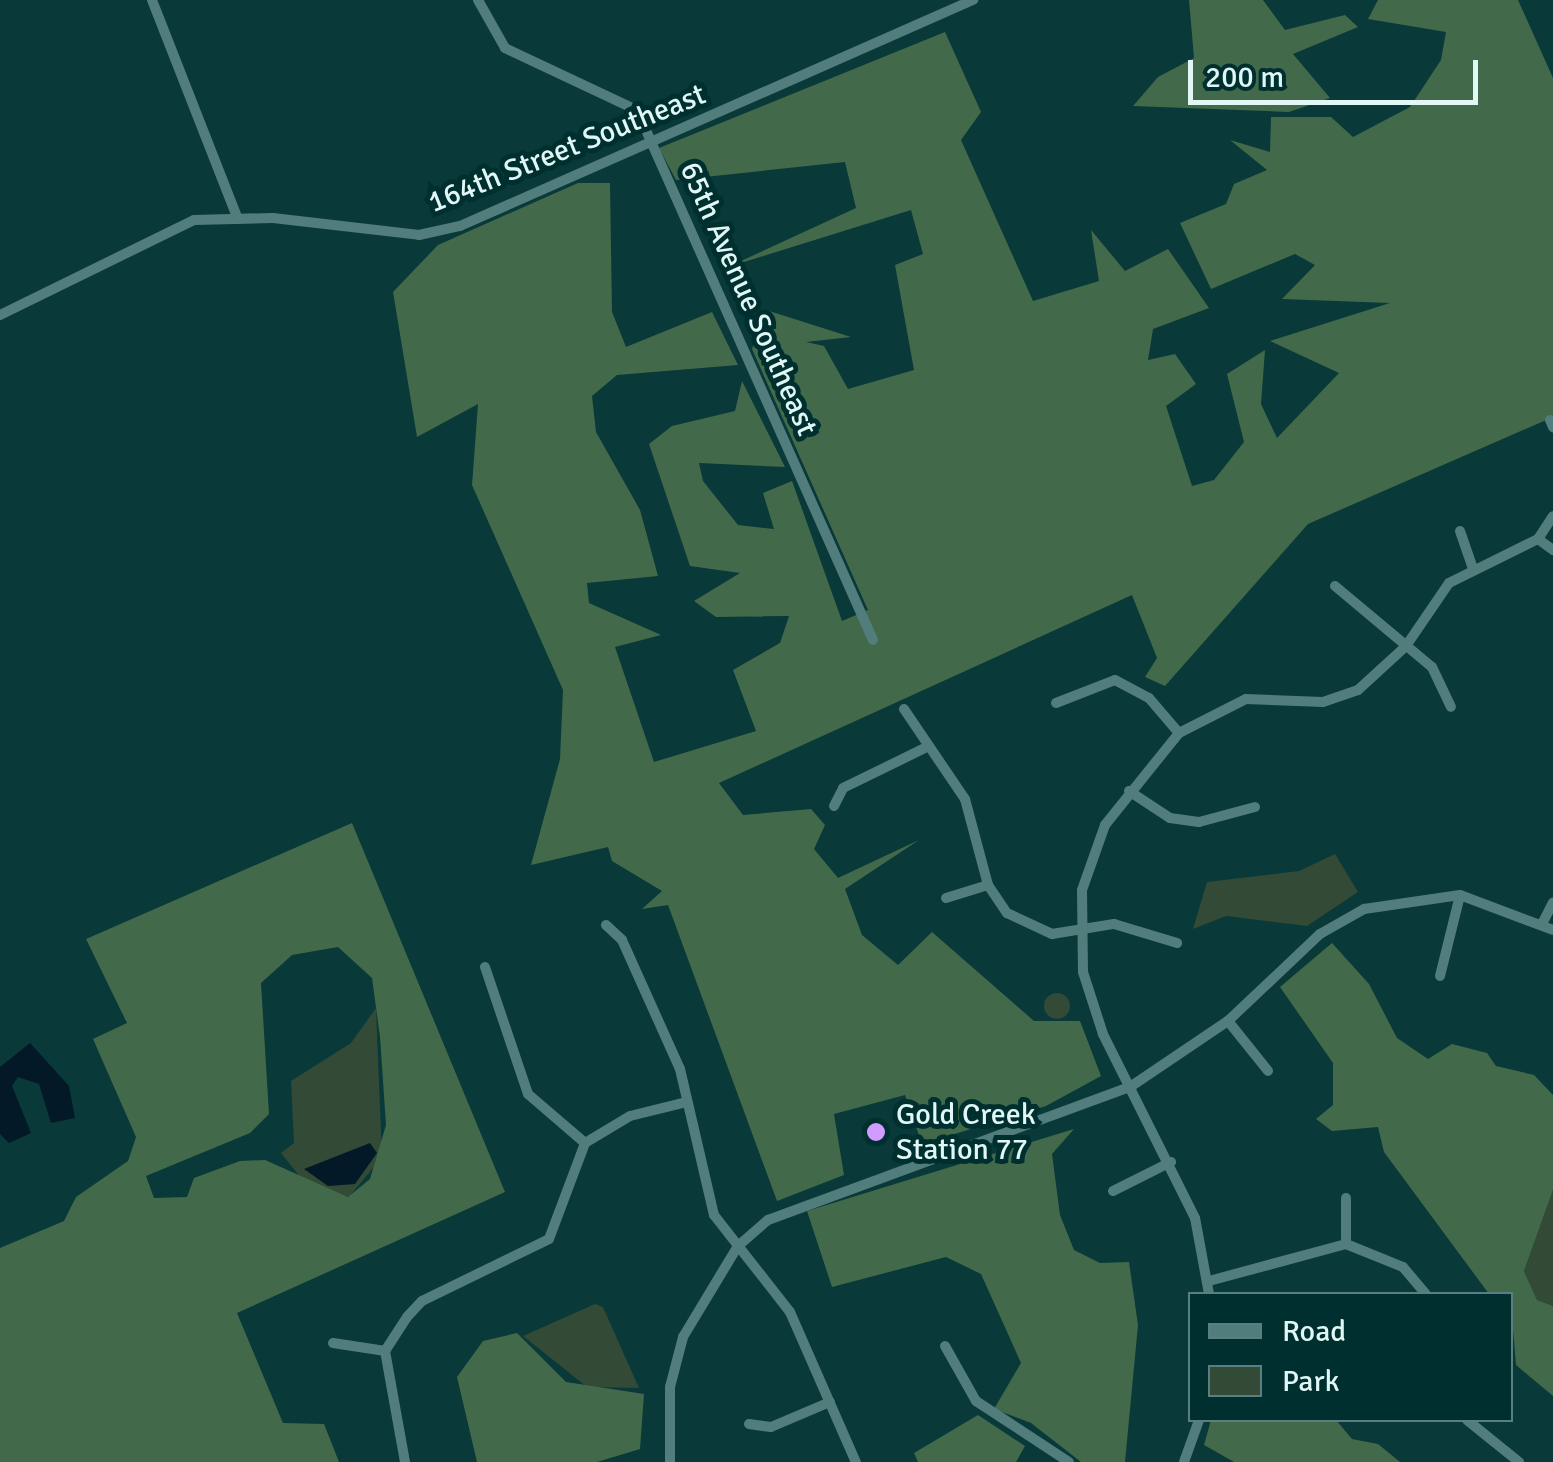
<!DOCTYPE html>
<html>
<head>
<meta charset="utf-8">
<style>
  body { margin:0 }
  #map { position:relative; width:1553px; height:1462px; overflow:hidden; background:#093939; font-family:Signika,sans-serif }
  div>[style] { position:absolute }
  .green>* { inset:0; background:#324a36 }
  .round { border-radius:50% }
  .forest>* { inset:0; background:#426a4a }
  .water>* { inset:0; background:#031927 }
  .minor>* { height:10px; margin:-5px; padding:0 5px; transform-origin:5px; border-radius:5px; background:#517d7d }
  .dots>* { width:28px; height:28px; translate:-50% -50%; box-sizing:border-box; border:5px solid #002f2f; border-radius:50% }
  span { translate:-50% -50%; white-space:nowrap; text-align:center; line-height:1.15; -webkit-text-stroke:10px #002f2f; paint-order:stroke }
  .street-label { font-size:30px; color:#e0f7f6 }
  .poi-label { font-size:30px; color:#e0f7f6 }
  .left { translate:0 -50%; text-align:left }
  .legend { position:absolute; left:1188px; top:1292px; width:325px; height:130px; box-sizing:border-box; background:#002f2f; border:2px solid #5a7f7f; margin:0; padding:12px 18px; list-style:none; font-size:30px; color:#e0f7f6 }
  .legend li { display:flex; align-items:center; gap:20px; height:50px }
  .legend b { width:50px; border:2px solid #5a7f7f }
  .scale { position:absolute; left:1188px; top:60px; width:290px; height:45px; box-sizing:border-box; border:5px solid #e0f7f6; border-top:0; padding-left:12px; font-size:30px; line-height:35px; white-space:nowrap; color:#e0f7f6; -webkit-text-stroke:8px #002f2f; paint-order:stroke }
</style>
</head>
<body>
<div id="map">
  <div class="green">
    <div style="clip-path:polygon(1335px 854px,1358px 892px,1307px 926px,1226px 916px,1193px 929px,1207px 882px,1299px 871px)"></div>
    <div class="round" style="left:1044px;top:993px;width:26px;height:26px"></div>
    <div style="clip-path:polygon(376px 1008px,382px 1157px,349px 1197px,305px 1183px,281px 1153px,294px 1143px,291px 1081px,351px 1043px)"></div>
    <div style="clip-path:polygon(1553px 1190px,1553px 1306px,1537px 1300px,1524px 1271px)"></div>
    <div style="clip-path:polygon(595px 1304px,603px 1307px,639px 1388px,587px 1387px,523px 1336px)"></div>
  </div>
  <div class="forest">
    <div style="clip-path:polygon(1189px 0,1263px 0,1285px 30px,1345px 15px,1358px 27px,1293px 54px,1330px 98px,1289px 112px,1133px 106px,1158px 77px,1194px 58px)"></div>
    <div style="clip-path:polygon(1378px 0,1518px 0,1553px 78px,1553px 417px,1308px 524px,1165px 686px,1145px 677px,1157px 658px,1132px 595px,719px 783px,743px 815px,811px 809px,825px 825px,814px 849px,838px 878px,919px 840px,845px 889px,862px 935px,898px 965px,932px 932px,1034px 1021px,1080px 1021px,1101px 1076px,1046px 1106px,922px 1144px,905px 1095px,834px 1114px,844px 1175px,777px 1201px,668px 905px,642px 909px,662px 891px,612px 861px,608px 847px,531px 865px,560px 759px,563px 690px,472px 485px,478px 404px,417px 437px,393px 292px,438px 245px,578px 183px,610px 183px,612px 312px,626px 347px,712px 312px,738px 365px,617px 375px,592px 396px,596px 432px,640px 510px,658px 576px,587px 583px,589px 603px,661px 635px,615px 647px,654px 762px,756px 731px,733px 670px,780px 643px,789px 616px,716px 617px,694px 601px,740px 573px,690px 566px,649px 444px,672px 426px,735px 411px,742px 381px,785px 467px,699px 463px,703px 481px,738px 525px,774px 529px,763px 493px,792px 481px,842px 621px,868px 610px,752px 349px,766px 310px,851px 337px,806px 342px,824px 346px,848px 389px,914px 370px,895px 265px,923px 254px,911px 210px,728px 267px,856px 208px,845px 162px,676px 180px,659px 148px,945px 32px,981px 112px,961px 140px,1033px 301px,1099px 281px,1091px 230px,1125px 271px,1168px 249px,1209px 308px,1153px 329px,1148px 360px,1175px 354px,1196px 384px,1166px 406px,1192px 486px,1214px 480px,1244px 442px,1227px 374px,1265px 350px,1261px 404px,1277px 438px,1339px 373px,1270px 341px,1390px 303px,1282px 299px,1315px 265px,1295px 254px,1211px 289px,1180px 223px,1226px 204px,1234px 184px,1267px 170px,1230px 140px,1270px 152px,1271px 117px,1331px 117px,1353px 137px,1410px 107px,1441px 60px,1446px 32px,1368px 19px)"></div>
    <div style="clip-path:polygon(evenodd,352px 823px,505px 1192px,237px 1313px,283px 1423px,324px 1424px,339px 1462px,0 1462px,0 1248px,64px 1221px,76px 1197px,128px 1161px,136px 1137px,93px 1039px,127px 1023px,86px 939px,352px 823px,338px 947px,372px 978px,380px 1037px,386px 1125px,370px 1179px,348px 1197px,265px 1160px,240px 1161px,194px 1178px,187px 1197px,154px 1198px,146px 1176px,250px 1133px,269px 1114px,261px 983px,292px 955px,338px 947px)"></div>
    <div style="clip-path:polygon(1332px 943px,1369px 984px,1397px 1038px,1428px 1059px,1452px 1044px,1487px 1053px,1496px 1066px,1534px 1075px,1553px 1095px,1553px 1190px,1524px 1271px,1537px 1300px,1553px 1306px,1553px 1396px,1516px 1365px,1510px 1294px,1489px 1294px,1384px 1152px,1378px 1127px,1332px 1131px,1316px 1119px,1333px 1105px,1333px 1063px,1280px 987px)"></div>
    <div style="clip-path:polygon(1074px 1129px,1052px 1154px,1060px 1215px,1074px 1250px,1100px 1263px,1129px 1262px,1138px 1325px,1125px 1462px,1081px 1462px,1031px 1423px,994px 1409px,1021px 1363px,981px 1274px,946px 1257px,832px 1287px,807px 1211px)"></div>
    <div style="clip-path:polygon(517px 1333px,566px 1382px,644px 1394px,640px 1449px,597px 1462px,477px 1462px,457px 1377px,483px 1341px)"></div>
    <div style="clip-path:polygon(978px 1415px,1025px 1446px,1016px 1462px,918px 1462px,914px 1453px)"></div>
    <div style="clip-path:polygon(1211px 1420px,1336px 1420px,1352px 1439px,1378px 1444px,1400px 1462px,1234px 1462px,1204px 1445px)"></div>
  </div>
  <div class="water">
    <div style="clip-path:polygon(30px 1043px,69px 1086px,75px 1118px,51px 1123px,39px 1084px,18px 1077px,12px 1086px,31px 1133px,9px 1143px,0 1134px,0 1067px)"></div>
    <div style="clip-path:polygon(370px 1143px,377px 1153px,355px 1184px,328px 1186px,304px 1169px)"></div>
  </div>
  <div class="minor">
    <div style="left:152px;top:0;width:233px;rotate:68.6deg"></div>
    <div style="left:478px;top:0;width:55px;rotate:60.6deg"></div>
    <div style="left:505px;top:48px;width:146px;rotate:25.2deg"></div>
    <div style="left:637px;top:110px;width:580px;rotate:66deg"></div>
    <div style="left:0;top:315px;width:216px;rotate:-26.1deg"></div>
    <div style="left:194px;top:220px;width:79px;rotate:-1.5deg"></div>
    <div style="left:273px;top:218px;width:147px;rotate:6.6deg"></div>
    <div style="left:419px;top:235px;width:42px;rotate:-12.4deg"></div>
    <div style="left:460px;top:226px;width:561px;rotate:-23.78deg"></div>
    <div style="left:1550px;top:420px;width:8px;rotate:67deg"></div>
    <div style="left:1460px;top:531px;width:37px;rotate:71deg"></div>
    <div style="left:1538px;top:539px;width:19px;rotate:36deg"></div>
    <div style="left:1335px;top:586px;width:126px;rotate:39.9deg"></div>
    <div style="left:1432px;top:667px;width:44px;rotate:64.6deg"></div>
    <div style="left:1056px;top:703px;width:63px;rotate:-21.3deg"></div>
    <div style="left:1115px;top:680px;width:38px;rotate:28deg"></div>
    <div style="left:1149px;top:698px;width:46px;rotate:49.4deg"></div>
    <div style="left:904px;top:709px;width:109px;rotate:55.9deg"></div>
    <div style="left:965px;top:799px;width:89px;rotate:75deg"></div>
    <div style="left:988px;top:885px;width:34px;rotate:56deg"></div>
    <div style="left:1007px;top:913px;width:50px;rotate:25deg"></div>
    <div style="left:1052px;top:934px;width:63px;rotate:-9.2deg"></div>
    <div style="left:1114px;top:924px;width:66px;rotate:16.8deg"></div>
    <div style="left:1129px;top:791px;width:49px;rotate:33.4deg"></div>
    <div style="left:1170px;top:818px;width:29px;rotate:8deg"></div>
    <div style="left:1199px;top:822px;width:58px;rotate:-15deg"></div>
    <div style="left:834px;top:806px;width:20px;rotate:-63deg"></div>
    <div style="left:843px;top:788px;width:91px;rotate:-26deg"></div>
    <div style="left:946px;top:898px;width:44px;rotate:-17.2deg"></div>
    <div style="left:1543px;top:922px;width:22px;rotate:-63deg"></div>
    <div style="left:606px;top:925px;width:22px;rotate:43deg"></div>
    <div style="left:622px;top:940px;width:141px;rotate:65.8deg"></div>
    <div style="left:680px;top:1069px;width:150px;rotate:76.9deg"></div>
    <div style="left:714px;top:1215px;width:123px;rotate:51.9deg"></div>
    <div style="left:790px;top:1312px;width:164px;rotate:66.3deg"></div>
    <div style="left:485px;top:967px;width:134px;rotate:71.3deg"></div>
    <div style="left:528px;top:1094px;width:75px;rotate:40.7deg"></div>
    <div style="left:1440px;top:976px;width:83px;rotate:-76.1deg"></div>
    <div style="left:1228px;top:1021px;width:64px;rotate:51.3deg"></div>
    <div style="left:1113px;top:1191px;width:65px;rotate:-26.6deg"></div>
    <div style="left:1346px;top:1198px;width:46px;rotate:90deg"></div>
    <div style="left:1346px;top:1244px;width:61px;rotate:22deg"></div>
    <div style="left:1403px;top:1267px;width:35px;rotate:50deg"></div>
    <div style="left:1209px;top:1281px;width:142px;rotate:-15.1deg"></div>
    <div style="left:1209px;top:1294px;width:77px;rotate:-100.4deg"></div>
    <div style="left:1195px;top:1218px;width:206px;rotate:-116.6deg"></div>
    <div style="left:1103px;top:1034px;width:65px;rotate:-107.9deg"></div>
    <div style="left:1083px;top:972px;width:82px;rotate:-90.7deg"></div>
    <div style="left:1082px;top:890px;width:69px;rotate:-70.5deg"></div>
    <div style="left:1105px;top:825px;width:118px;rotate:-51.2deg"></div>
    <div style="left:1179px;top:733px;width:75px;rotate:-26.9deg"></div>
    <div style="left:1246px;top:699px;width:77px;rotate:2.2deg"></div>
    <div style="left:1323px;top:702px;width:37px;rotate:-19deg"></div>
    <div style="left:1358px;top:690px;width:65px;rotate:-42.5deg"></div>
    <div style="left:1406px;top:646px;width:76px;rotate:-55.7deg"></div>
    <div style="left:1449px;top:583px;width:99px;rotate:-26.3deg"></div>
    <div style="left:1538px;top:539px;width:27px;rotate:-57deg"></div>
    <div style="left:333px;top:1343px;width:53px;rotate:8.7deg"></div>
    <div style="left:945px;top:1346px;width:63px;rotate:60.6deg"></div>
    <div style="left:976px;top:1401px;width:111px;rotate:33.3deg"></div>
    <div style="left:1467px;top:1420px;width:67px;rotate:38.9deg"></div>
    <div style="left:749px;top:1424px;width:22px;rotate:8deg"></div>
    <div style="left:771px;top:1427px;width:64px;rotate:-23deg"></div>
    <div style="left:405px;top:1462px;width:113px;rotate:-100.2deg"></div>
    <div style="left:385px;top:1351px;width:40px;rotate:-57.1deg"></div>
    <div style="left:407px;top:1317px;width:22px;rotate:-47deg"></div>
    <div style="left:422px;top:1301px;width:141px;rotate:-26deg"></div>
    <div style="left:549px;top:1239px;width:103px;rotate:-69.4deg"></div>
    <div style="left:585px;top:1143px;width:52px;rotate:-31deg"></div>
    <div style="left:630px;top:1116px;width:59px;rotate:-13.8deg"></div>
    <div style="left:670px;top:1462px;width:75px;rotate:-90deg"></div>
    <div style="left:670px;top:1387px;width:52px;rotate:-75.4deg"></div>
    <div style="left:683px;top:1337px;width:106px;rotate:-58.9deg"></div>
    <div style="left:738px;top:1246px;width:40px;rotate:-41deg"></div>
    <div style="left:768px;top:1220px;width:386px;rotate:-20.2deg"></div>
    <div style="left:1130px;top:1087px;width:118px;rotate:-34deg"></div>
    <div style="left:1228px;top:1021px;width:127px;rotate:-43.4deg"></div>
    <div style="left:1320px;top:934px;width:51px;rotate:-29.6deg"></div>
    <div style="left:1364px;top:909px;width:97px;rotate:-8.3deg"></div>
    <div style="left:1460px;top:895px;width:99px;rotate:20.6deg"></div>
    <div style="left:1184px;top:1462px;width:45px;rotate:-70.3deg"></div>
  </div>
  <div class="dots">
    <div style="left:876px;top:1132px;background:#d09dff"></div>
  </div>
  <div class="street-label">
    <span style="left:567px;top:149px;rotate:-22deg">164th Street Southeast</span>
    <span style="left:748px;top:299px;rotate:66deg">65th Avenue Southeast</span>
  </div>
  <div class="poi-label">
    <span class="left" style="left:896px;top:1132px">Gold Creek<br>Station 77</span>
  </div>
  <ul class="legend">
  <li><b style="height:12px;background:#517d7d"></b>Road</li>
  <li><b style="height:28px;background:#324a36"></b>Park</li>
  </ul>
  <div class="scale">200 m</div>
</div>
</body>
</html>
